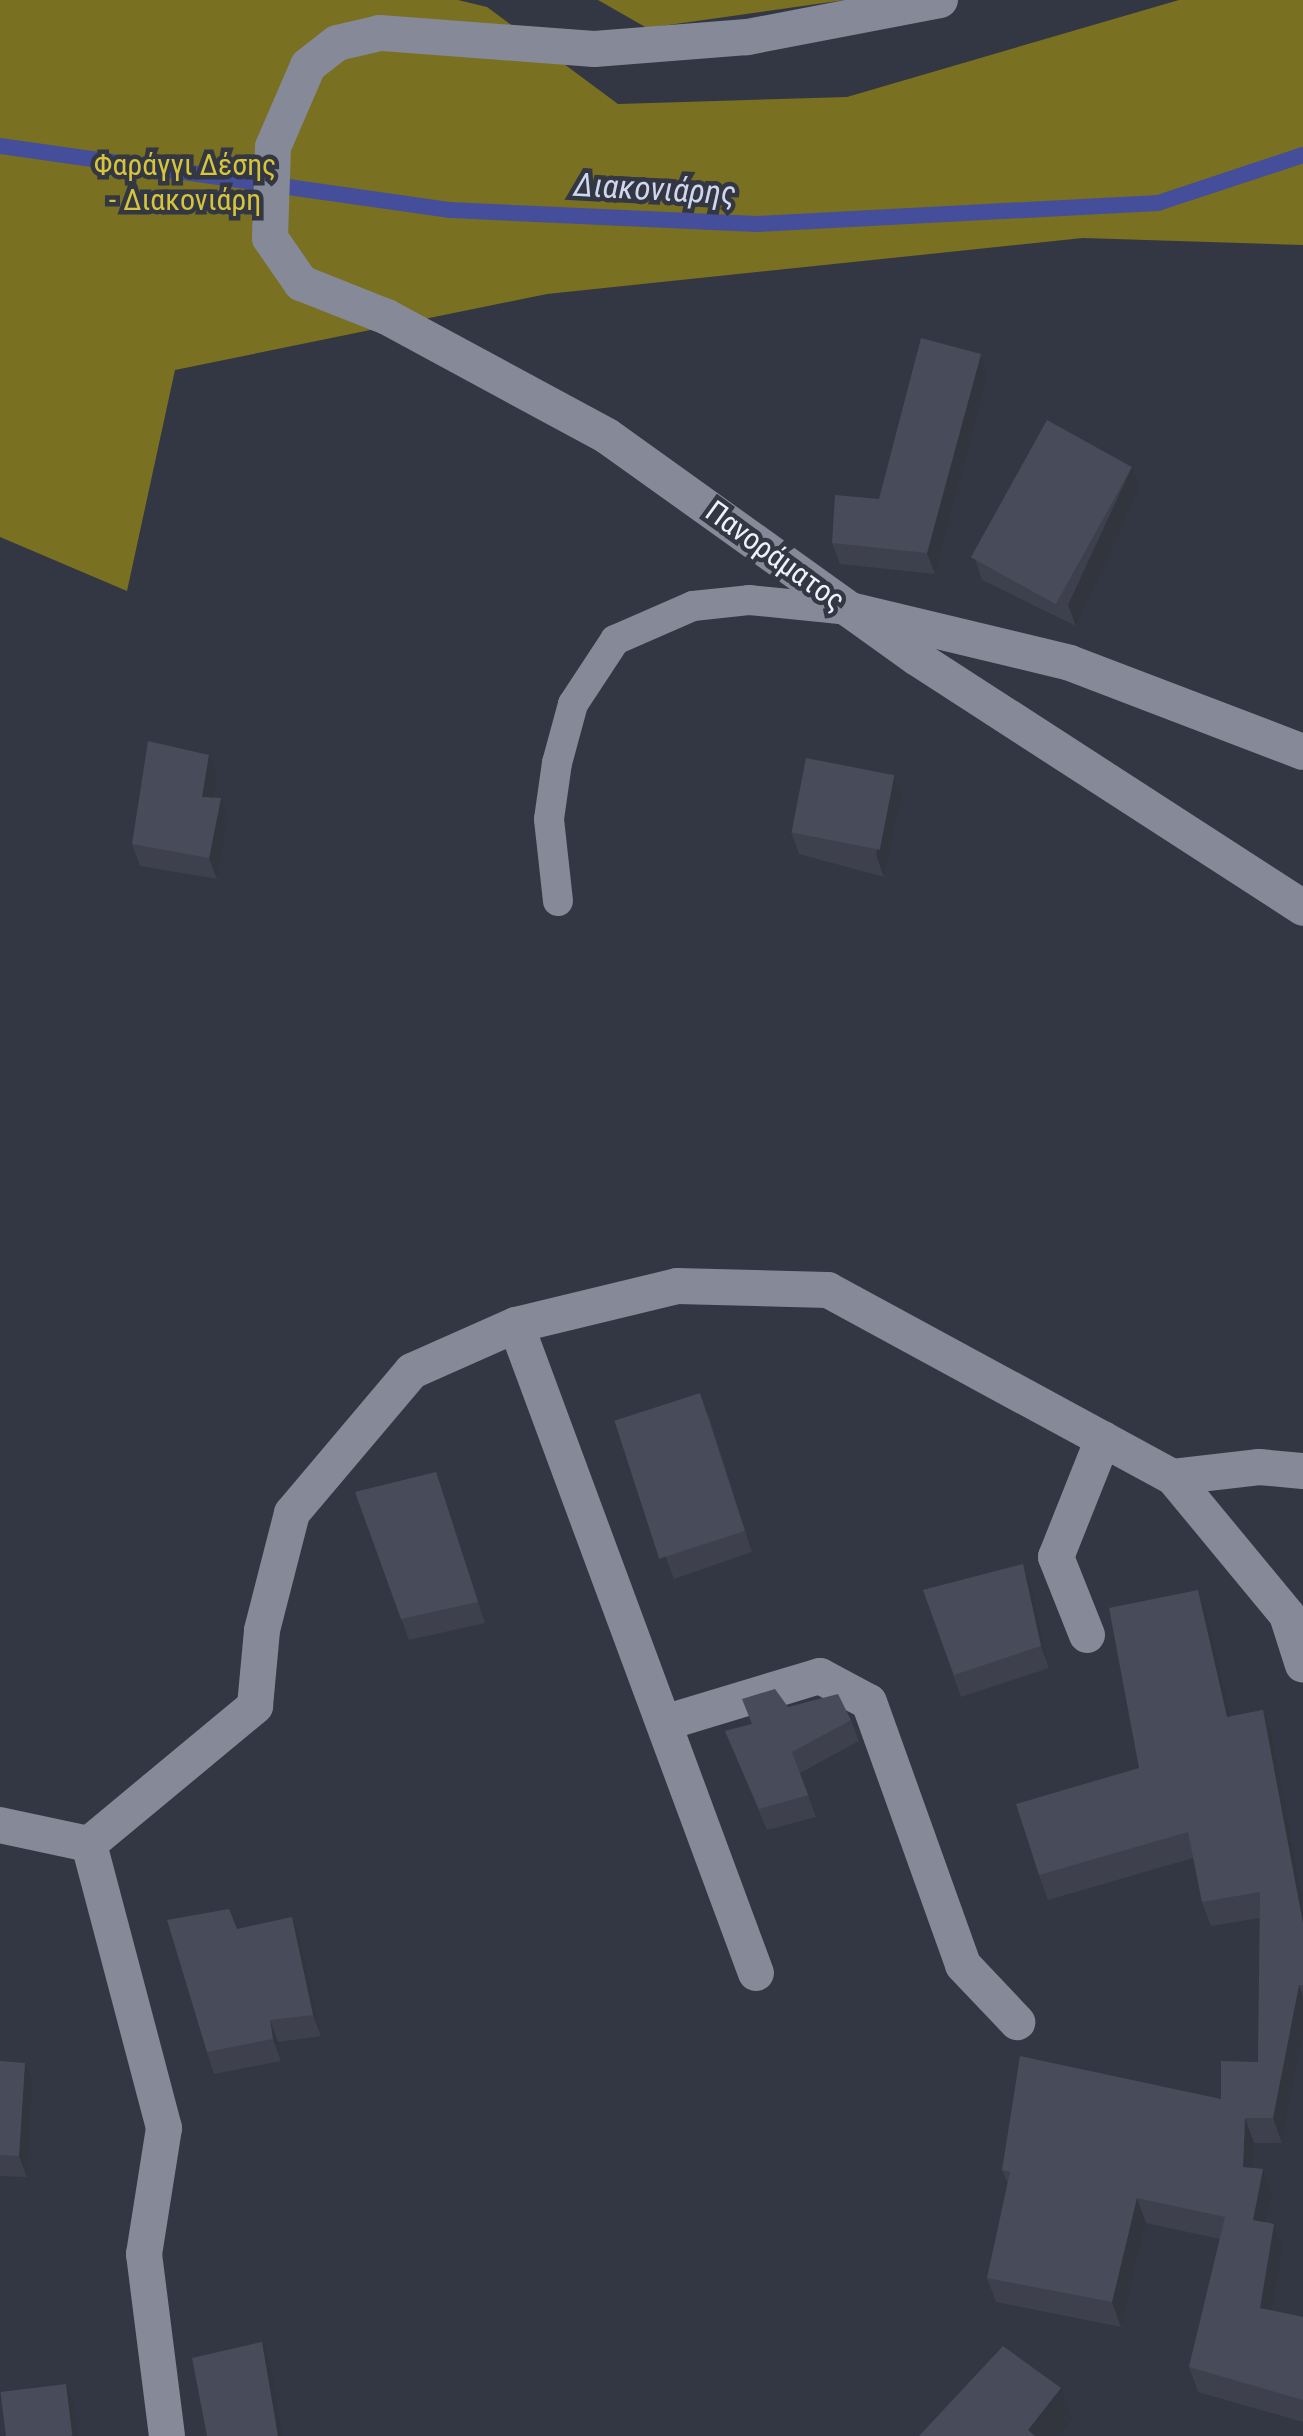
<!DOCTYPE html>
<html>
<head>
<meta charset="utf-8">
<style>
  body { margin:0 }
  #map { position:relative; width:1303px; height:2436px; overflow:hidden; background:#333643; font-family:"Roboto Condensed",sans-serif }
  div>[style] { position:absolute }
  .forest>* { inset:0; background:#7a7021 }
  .stream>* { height:16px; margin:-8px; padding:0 8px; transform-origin:8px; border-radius:8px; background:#444e9a }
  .lane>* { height:30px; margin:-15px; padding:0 15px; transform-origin:15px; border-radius:15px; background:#858998 }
  .street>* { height:36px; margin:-18px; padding:0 18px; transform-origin:18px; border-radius:18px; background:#858998 }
  .secondary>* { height:36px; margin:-18px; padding:0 18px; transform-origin:18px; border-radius:18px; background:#858998 }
  .wall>* { inset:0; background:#3e404d }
  .shaded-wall>* { inset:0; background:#32343e }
  .building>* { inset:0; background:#484b59; transform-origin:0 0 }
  span { translate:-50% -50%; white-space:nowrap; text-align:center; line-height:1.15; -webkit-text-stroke:9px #333643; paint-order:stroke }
  .park-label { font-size:30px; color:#d6c53a }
  .street-label { font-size:30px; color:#eff1f9 }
  .water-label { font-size:33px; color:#d0d6ec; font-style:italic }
</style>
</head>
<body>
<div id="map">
  <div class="forest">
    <div style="clip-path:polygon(0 0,458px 0,487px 7px,618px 104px,847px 97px,1179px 0,1303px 0,1303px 245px,1083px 238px,547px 294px,175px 370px,127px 591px,0 537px)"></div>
    <div style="clip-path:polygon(598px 0,845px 0,647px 28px)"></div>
  </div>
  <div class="stream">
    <div style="left:0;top:146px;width:455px;rotate:8.1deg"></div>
    <div style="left:450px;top:210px;width:307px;rotate:2.6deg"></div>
    <div style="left:757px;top:224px;width:402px;rotate:-3deg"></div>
    <div style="left:1158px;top:203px;width:153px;rotate:-18.3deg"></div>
  </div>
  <div class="lane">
    <div style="left:558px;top:901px;width:82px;rotate:-96.3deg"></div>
    <div style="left:549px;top:819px;width:57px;rotate:-81.9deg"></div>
    <div style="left:557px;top:763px;width:61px;rotate:-74.8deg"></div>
    <div style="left:573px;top:704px;width:77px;rotate:-56.7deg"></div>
    <div style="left:615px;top:640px;width:85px;rotate:-23.6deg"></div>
    <div style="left:693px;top:606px;width:56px;rotate:-6.1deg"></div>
    <div style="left:749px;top:600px;width:101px;rotate:5.7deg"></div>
  </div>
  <div class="street">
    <div style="left:850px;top:610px;width:226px;rotate:13.5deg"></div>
    <div style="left:1070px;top:663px;width:249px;rotate:20.9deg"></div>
    <div style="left:516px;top:1325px;width:691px;rotate:69.68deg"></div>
    <div style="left:1173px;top:1477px;width:87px;rotate:-6.6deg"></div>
    <div style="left:1259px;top:1467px;width:44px;rotate:5.2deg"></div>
    <div style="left:1087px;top:1635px;width:84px;rotate:-111.7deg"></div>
    <div style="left:1056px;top:1557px;width:127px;rotate:-68.3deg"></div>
    <div style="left:664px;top:1723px;width:163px;rotate:-16.8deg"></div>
    <div style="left:820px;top:1676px;width:55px;rotate:28deg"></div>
    <div style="left:869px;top:1702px;width:279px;rotate:70.3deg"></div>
    <div style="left:963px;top:1965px;width:79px;rotate:46.5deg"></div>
    <div style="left:0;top:1825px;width:91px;rotate:12.1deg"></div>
    <div style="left:89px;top:1844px;width:216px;rotate:-39.7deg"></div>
    <div style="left:255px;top:1706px;width:76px;rotate:-84.7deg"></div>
    <div style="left:262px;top:1630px;width:121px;rotate:-75.6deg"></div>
    <div style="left:292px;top:1513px;width:186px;rotate:-49.8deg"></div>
    <div style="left:412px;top:1371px;width:114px;rotate:-23.9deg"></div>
    <div style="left:516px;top:1325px;width:166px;rotate:-13.6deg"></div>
    <div style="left:677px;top:1286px;width:151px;rotate:1.5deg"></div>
    <div style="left:828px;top:1290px;width:392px;rotate:28.5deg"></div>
    <div style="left:1173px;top:1477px;width:179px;rotate:50.4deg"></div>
    <div style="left:1287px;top:1615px;width:52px;rotate:72.3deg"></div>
    <div style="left:89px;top:1844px;width:294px;rotate:75.2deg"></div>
    <div style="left:164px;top:2128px;width:128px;rotate:99deg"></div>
    <div style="left:144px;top:2254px;width:183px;rotate:82.8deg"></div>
  </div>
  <div class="secondary">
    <div style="left:940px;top:0;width:197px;rotate:169.1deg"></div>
    <div style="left:747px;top:37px;width:153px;rotate:175.5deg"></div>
    <div style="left:594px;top:49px;width:215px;rotate:-175.7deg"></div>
    <div style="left:380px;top:33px;width:44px;rotate:166.9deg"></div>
    <div style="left:337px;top:43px;width:37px;rotate:142deg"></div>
    <div style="left:308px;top:66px;width:88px;rotate:113.4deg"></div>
    <div style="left:273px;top:147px;width:91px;rotate:91.9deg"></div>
    <div style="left:270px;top:238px;width:55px;rotate:55.4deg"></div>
    <div style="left:301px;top:283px;width:92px;rotate:21.6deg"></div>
    <div style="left:387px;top:317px;width:250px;rotate:28.4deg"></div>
    <div style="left:607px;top:436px;width:381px;rotate:35.6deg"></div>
    <div style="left:917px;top:658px;width:460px;rotate:32.9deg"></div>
  </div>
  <div class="wall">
    <div style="clip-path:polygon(981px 354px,988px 375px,935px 574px,840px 564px,832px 543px,879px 499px)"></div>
    <div style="clip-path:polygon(1132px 467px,1140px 488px,1076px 626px,982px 580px,975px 559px)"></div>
    <div style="clip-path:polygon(894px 775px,902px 796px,884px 877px,799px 854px,791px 832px)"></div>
    <div style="clip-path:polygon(217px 777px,213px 798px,221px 798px,228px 820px,217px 879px,140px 866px,132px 844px)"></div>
    <div style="clip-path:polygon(708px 1414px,752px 1552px,674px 1579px,617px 1428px)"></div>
    <div style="clip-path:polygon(436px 1472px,485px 1623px,409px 1640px,355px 1492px)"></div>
    <div style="clip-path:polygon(1023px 1564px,1031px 1586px,1049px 1668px,961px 1697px,923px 1590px)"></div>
    <div style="clip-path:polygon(1207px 1615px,1230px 1716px,1263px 1710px,1272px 1735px,1303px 1903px,1303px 2035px,1282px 2143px,1254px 2143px,1253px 2168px,1263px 2169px,1272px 2194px,1266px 2222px,1274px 2224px,1283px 2248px,1273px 2311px,1303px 2317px,1303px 2422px,1198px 2392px,1189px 2367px,1220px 2239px,1146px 2223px,1121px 2327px,996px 2302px,987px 2278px,1008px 2184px,1002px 2170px,1221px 2099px,1258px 2062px,1260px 1918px,1211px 1926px,1202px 1902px,1193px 1858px,1048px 1900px,1039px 1875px,1139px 1768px)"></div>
    <div style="clip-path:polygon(788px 1707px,851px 1720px,859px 1741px,800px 1773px,816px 1817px,767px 1830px,725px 1731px,751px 1724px)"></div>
    <div style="clip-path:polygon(237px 1929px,300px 1939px,321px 2036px,278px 2042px,281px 2061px,214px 2074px,207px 2052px)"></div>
    <div style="clip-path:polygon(0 2061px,33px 2084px,27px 2177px,0 2176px)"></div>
  </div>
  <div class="shaded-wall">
    <div style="clip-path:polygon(981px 354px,988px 375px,935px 574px,927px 553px)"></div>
    <div style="clip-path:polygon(1132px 467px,1140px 488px,1076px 626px,1068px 605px)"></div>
    <div style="clip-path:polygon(209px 755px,217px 777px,210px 818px,202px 797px)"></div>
    <div style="clip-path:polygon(894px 775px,902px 796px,884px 877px,876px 855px)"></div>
    <div style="clip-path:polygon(221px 798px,228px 820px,217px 879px,209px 858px)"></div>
    <div style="clip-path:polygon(1023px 1564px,1031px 1586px,1049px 1668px,1041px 1646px)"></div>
    <div style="clip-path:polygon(1198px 1590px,1207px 1615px,1236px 1741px,1227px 1717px)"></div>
    <div style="clip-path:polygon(1263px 1710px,1272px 1735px,1303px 1903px,1303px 1925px)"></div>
    <div style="clip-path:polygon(292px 1917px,300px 1939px,321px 2036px,313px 2015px)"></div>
    <div style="clip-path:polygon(1299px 1985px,1303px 1996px,1303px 2035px,1282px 2143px,1273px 2118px)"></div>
    <div style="clip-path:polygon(270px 2020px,278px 2042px,281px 2061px,273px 2039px)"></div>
    <div style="clip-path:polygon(25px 2063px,33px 2084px,27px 2177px,19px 2156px)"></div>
    <div style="clip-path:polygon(1245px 2118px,1254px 2143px,1252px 2192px,1243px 2167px)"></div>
    <div style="clip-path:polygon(1263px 2169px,1272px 2194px,1262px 2244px,1253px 2220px)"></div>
    <div style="clip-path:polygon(1137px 2198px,1146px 2223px,1121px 2327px,1112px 2302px)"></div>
    <div style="clip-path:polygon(1274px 2224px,1283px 2248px,1269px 2333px,1260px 2308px)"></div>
    <div style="clip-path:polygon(262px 2342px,270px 2363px,282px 2436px,278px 2436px)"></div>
    <div style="clip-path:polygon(66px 2384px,74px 2405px,78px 2436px,72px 2436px)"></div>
    <div style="clip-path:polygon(1061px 2388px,1072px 2418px,1058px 2436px,1030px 2436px,1028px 2430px)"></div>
  </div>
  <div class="building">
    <div style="clip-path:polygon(921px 338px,981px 354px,927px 553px,832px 543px,835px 495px,879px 499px)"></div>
    <div style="left:1047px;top:420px;width:97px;height:157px;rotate:29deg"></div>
    <div style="clip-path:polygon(148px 741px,209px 755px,202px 797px,221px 798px,209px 858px,132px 844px)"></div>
    <div style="left:806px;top:758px;width:90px;height:76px;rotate:11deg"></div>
    <div style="left:700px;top:1393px;width:145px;height:90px;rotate:72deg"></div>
    <div style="clip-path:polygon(436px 1472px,478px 1602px,401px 1619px,355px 1492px)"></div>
    <div style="clip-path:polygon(1023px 1564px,1041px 1646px,954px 1675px,923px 1590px)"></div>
    <div style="clip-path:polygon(1198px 1590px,1227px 1717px,1263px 1710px,1303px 1923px,1303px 1985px,1299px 1985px,1273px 2118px,1245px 2118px,1243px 2167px,1263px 2169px,1253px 2220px,1274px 2224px,1260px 2308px,1303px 2317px,1303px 2400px,1189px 2367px,1225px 2217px,1137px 2198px,1112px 2302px,987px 2278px,1010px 2172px,1002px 2170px,1020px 2056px,1221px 2099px,1221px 2061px,1258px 2062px,1260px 1892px,1202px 1902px,1188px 1832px,1039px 1875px,1016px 1804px,1139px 1768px,1109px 1608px)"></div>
    <div style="clip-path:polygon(775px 1689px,788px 1707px,838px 1694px,851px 1720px,792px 1752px,808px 1795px,759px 1809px,725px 1731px,752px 1724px,742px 1699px)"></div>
    <div style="clip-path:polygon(229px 1909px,237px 1929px,292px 1917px,313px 2015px,270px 2020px,273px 2039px,207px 2052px,167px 1920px)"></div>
    <div style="clip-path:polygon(0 2061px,25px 2063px,19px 2156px,0 2155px)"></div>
    <div style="clip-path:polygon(262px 2342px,278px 2436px,207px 2436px,192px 2358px)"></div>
    <div style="clip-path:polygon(1003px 2346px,1061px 2388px,1028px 2430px,1035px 2436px,919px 2436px)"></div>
    <div style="left:66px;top:2384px;width:52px;height:66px;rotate:83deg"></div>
  </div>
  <div class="park-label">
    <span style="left:185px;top:182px">Φαράγγι Δέσης<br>- Διακονιάρη</span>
  </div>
  <div class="street-label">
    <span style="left:775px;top:556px;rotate:36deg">Πανοράματος</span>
  </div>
  <div class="water-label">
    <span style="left:655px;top:189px;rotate:3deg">Διακονιάρης</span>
  </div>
</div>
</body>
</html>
